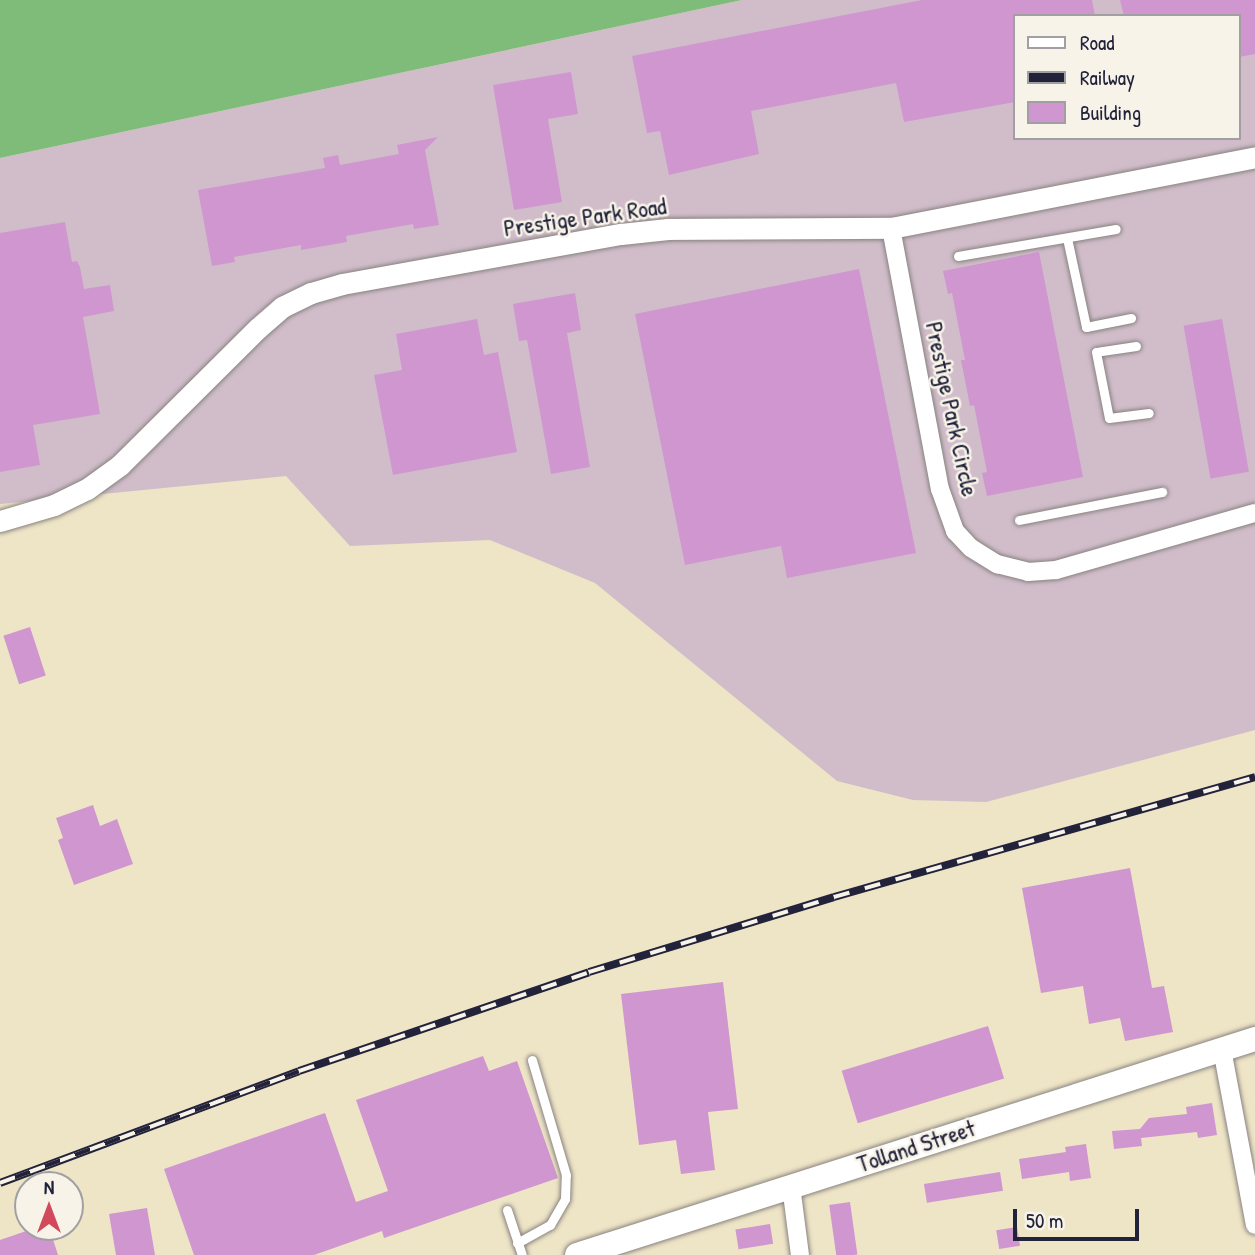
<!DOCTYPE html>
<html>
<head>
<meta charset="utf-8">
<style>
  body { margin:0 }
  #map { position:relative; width:1255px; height:1255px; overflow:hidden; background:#eee4c6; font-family:"Patrick Hand",sans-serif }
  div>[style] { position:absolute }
  .industrial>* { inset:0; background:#d1bdca }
  .forest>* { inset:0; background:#7fbc7a }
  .building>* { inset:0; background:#cf96d0; transform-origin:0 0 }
  .roads { filter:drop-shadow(0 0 2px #888380) drop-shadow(0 0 2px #888380) }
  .service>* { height:9px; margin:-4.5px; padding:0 4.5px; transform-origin:4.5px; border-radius:4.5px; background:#fff }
  .minor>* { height:18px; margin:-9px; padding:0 9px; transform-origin:9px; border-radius:9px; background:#fff }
  .tertiary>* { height:21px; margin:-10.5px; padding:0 10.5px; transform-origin:10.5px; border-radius:10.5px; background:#fff }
  .secondary>* { height:24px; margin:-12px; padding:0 12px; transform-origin:12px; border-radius:12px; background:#fff }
  .rail>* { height:8px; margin-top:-4px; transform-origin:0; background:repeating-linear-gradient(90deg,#f7f3e8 0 16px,#22223b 0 32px); box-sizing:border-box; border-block:2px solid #22223b }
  span { translate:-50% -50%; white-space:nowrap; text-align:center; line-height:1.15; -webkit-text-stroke:5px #f7f3e8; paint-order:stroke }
  .street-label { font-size:24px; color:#22223b }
  .legend { position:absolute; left:1013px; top:14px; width:228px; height:126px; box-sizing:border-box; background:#f7f3e8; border:2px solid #a29fa3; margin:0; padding:9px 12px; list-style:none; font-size:21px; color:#22223b }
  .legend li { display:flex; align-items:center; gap:14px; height:35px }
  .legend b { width:35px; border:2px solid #a29fa3 }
  .north { position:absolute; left:14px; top:1171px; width:70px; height:70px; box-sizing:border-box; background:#f7f3e8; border:2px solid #a29fa3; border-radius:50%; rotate:0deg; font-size:19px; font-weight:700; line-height:28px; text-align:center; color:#22223b }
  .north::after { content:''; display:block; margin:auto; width:24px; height:32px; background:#d1495b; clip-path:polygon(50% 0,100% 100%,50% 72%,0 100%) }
  .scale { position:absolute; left:1013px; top:1209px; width:126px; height:32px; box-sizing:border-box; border:4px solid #22223b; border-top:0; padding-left:9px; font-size:21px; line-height:24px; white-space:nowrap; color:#22223b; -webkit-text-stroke:5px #f7f3e8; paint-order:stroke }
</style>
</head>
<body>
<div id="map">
  <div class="industrial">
    <div style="clip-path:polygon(evenodd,742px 0,1255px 0,1255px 730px,986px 802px,913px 800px,837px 781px,595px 583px,490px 540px,350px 546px,286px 476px,0 504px,0 158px,742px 0,1015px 16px,1239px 16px,1239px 138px,1015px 138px,1015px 16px)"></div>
  </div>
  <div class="forest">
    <div style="clip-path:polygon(0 0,742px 0,0 158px)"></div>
  </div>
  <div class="building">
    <div style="clip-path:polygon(922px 0,1092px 0,1095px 16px,1015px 16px,1015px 102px,904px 122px,896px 83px,751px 111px,759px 154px,669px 175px,660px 131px,647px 133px,632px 56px)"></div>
    <div style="clip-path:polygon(1120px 0,1255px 0,1255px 54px,1239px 57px,1239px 16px,1124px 16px)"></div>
    <div style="clip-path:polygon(571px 72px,578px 114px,548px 119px,562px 202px,514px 210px,493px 85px)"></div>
    <div style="clip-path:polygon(438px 137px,425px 150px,439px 225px,414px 229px,413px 224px,346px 236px,347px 242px,301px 250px,301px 245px,234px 257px,235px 262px,212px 266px,198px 190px,325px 168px,323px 158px,338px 155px,340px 165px,399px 154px,397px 145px)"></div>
    <div style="clip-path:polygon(65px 222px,72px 262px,77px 261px,80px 267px,84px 289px,110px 285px,114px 311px,83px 317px,100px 414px,33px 425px,40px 465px,0 472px,0 233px)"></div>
    <div style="clip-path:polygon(1039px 252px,1083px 477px,987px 496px,982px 473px,987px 472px,974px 405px,970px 406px,961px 360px,965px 360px,952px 293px,948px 294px,943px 271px)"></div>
    <div style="clip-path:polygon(859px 269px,916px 553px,787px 578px,781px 546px,685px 565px,635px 314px)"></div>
    <div style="clip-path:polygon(575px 293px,581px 330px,567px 333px,590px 467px,551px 474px,527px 340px,519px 341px,513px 304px)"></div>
    <div style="clip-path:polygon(477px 319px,484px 355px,498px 352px,517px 452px,393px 475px,374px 375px,402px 370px,396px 334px)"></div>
    <div style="left:1222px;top:319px;width:155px;height:39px;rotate:80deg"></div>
    <div style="left:30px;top:627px;width:51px;height:28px;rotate:72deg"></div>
    <div style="clip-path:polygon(93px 805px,100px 826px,117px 819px,133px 864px,74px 885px,58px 840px,63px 838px,56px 818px)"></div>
    <div style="clip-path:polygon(1130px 868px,1152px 988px,1164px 986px,1173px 1032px,1125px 1041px,1120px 1018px,1089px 1024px,1083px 986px,1041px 993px,1022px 888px)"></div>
    <div style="clip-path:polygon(723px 982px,738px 1109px,708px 1112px,715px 1170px,681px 1174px,676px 1140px,639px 1145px,621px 994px)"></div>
    <div style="left:988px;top:1026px;width:55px;height:153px;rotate:73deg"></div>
    <div style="clip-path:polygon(483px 1056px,489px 1071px,517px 1061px,558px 1178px,384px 1238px,382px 1231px,314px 1255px,194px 1255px,164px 1169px,325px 1113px,356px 1202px,388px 1191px,356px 1100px)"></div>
    <div style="clip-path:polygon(1212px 1103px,1217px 1135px,1198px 1138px,1197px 1132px,1141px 1138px,1142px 1146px,1114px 1149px,1112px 1131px,1140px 1129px,1149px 1118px,1187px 1114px,1186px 1107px)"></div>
    <div style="clip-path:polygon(1086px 1144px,1091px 1178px,1070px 1181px,1069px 1172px,1022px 1179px,1019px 1159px,1066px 1152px,1065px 1147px)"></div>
    <div style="left:1000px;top:1172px;width:19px;height:77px;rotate:81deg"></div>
    <div style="left:850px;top:1202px;width:53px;height:21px;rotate:82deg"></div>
    <div style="clip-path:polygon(147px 1208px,155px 1255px,116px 1255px,109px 1214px)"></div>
    <div style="left:770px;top:1224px;width:20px;height:35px;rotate:81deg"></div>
    <div style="clip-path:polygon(38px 1227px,49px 1227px,58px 1255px,0 1255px,0 1240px)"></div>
    <div style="left:1017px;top:1227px;width:19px;height:21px;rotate:81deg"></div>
  </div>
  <div class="roads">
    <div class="service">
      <div style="left:1067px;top:238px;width:91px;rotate:77.9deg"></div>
      <div style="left:1086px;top:327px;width:46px;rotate:-11.3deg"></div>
      <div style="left:958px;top:256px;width:160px;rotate:-9.7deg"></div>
      <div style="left:1136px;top:346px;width:40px;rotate:171.5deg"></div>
      <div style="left:1096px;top:352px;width:67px;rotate:78.9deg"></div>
      <div style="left:1109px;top:418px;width:40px;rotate:-7.1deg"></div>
      <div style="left:1019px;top:520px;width:146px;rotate:-11.1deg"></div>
      <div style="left:507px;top:1210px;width:47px;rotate:71.6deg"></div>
      <div style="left:517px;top:1243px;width:38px;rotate:-29deg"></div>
      <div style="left:550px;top:1225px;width:30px;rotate:-60deg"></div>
      <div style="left:565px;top:1199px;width:24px;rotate:-88deg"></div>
      <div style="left:566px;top:1175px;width:120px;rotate:-106.5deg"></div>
    </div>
    <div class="minor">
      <div style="left:891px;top:228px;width:266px;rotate:79.4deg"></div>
      <div style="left:940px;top:489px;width:45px;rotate:70.3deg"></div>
      <div style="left:955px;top:531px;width:23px;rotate:47deg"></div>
      <div style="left:971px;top:548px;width:31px;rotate:32deg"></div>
      <div style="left:997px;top:564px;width:32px;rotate:14deg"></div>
      <div style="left:1028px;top:572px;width:28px;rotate:-4deg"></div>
      <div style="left:1056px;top:570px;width:207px;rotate:-16deg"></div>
      <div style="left:1222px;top:1049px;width:179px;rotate:79.4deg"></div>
      <div style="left:791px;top:1186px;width:70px;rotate:82.6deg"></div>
    </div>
    <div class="tertiary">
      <div style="left:0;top:521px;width:56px;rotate:-16.5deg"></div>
      <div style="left:54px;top:505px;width:37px;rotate:-26deg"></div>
      <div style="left:87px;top:489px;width:41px;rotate:-36deg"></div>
      <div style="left:120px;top:465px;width:194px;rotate:-44.8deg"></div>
      <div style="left:258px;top:328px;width:32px;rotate:-41deg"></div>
      <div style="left:282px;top:307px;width:32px;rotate:-26deg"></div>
      <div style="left:311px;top:293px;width:32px;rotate:-16deg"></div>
      <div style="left:342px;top:284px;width:283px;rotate:-10.2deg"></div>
      <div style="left:621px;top:234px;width:47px;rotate:-6.1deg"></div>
      <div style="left:668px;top:229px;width:223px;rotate:-0.3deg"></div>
      <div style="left:891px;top:228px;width:371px;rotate:-11deg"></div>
    </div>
    <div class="secondary">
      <div style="left:577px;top:1255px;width:712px;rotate:-17.67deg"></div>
    </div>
  </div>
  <div class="rail">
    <div style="left:0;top:1183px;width:319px;rotate:-20.5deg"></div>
    <div style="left:299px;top:1071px;width:306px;rotate:-18.8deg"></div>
    <div style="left:589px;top:972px;width:256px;rotate:-17deg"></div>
    <div style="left:834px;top:897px;width:438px;rotate:-15.9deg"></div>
  </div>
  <div class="street-label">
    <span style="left:585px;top:217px;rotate:-8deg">Prestige Park Road</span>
    <span style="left:952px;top:409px;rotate:78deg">Prestige Park Circle</span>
    <span style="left:916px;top:1146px;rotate:-18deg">Tolland Street</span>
  </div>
  <ul class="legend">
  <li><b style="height:9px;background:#fff"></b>Road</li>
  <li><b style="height:9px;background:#22223b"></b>Railway</li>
  <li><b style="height:19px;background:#cf96d0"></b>Building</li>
  </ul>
  <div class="north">N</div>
  <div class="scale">50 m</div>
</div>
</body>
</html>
